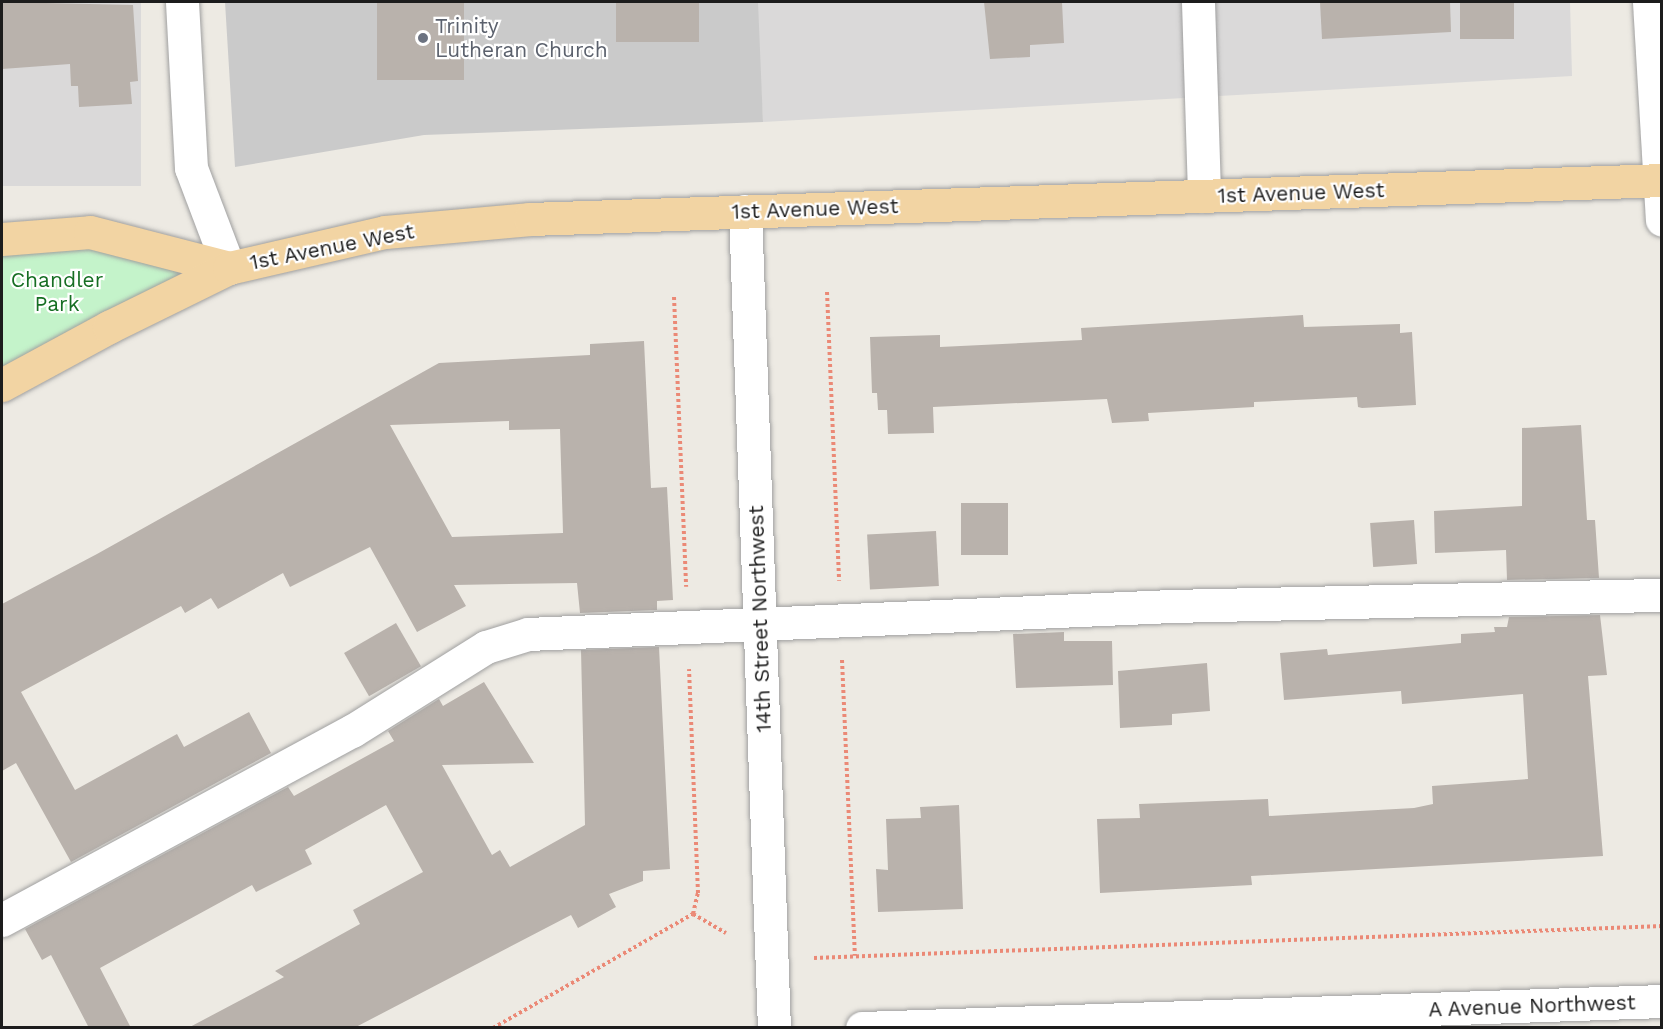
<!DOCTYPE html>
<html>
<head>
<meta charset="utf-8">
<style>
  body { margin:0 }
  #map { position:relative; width:1663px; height:1029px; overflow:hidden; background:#edeae3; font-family:"Work Sans",sans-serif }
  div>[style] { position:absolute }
  .residential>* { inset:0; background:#dad9d9; transform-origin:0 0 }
  .religious>* { inset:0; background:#cacaca }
  .park>* { inset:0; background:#c4f3ca }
  .building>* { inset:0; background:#b9b2ac; transform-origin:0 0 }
  .path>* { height:4px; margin-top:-2px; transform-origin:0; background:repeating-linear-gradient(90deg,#eb8976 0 3px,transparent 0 6px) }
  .roads { filter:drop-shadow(0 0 2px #a0a0a0) drop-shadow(0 0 2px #a0a0a0) }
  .minor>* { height:33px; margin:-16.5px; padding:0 16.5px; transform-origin:16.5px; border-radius:16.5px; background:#fff }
  .major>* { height:33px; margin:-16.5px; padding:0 16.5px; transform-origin:16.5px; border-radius:16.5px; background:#f2d4a3 }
  .dots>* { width:16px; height:16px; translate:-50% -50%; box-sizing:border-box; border:3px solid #fff; border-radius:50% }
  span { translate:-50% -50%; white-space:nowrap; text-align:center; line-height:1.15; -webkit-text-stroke:4.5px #fff; paint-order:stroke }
  .worship-label { font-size:21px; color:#5b616d }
  .left { translate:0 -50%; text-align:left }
  .street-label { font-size:21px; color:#1c1c1c }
  .park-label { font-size:21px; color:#166e23 }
  .frame { position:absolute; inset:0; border:3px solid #1c1c1c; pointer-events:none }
</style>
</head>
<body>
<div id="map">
  <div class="residential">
    <div style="left:2px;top:2px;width:139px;height:184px"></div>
    <div style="clip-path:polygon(756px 2px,1570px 2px,1572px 76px,763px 122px)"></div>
  </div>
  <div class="religious">
    <div style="clip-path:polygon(225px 2px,758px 2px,763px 122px,424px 135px,235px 167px)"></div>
  </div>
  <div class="park">
    <div style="clip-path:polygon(90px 232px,229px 268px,2px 385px,2px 239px)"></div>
  </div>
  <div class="building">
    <div style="clip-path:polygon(2px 2px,133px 5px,138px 81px,130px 82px,132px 104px,79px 107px,78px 86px,71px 86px,70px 64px,2px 69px)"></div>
    <div style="left:377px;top:2px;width:87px;height:78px"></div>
    <div style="left:616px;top:2px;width:83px;height:40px"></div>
    <div style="clip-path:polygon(984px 2px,1062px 2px,1064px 43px,1030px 45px,1030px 57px,990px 59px)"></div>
    <div style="clip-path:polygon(1320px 2px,1450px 2px,1451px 32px,1322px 39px)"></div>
    <div style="left:1460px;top:2px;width:54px;height:37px"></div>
    <div style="clip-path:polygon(1303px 315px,1304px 327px,1400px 324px,1400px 333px,1412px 332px,1416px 405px,1362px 408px,1358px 407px,1357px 397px,1254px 402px,1254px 407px,1148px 413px,1149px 421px,1112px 423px,1107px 399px,933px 407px,934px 433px,888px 434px,887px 410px,878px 410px,877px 393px,872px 393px,870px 337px,940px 335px,940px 347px,1082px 340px,1081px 328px)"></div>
    <div style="clip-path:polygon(evenodd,644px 341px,651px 488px,667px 487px,673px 600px,657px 601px,657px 610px,580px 613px,577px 583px,454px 585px,466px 606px,417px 632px,370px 547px,290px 587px,283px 573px,218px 609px,211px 598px,185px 613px,181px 606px,21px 692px,75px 790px,177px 734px,184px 747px,249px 712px,271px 753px,71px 862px,16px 763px,2px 771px,2px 604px,97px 554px,439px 363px,590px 355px,590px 344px,644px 341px,509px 421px,509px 430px,560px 429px,563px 533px,452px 537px,390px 425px,509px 421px)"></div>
    <div style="clip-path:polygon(1581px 425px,1587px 520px,1595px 520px,1599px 578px,1507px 580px,1506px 550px,1435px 553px,1434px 511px,1522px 506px,1522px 428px)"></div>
    <div style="left:961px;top:503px;width:47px;height:52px"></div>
    <div style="left:1414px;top:520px;width:44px;height:44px;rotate:86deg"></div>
    <div style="left:936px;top:531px;width:55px;height:69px;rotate:87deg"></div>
    <div style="clip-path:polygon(1600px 615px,1607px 675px,1588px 676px,1603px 856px,1251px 876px,1252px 885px,1100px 893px,1097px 819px,1140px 818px,1139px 804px,1268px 799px,1269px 816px,1414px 808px,1433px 804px,1432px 786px,1528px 779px,1523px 694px,1402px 704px,1401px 691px,1284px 700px,1280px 653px,1327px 649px,1328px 655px,1461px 643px,1461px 634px,1495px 632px,1494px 627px,1507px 627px,1509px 617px)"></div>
    <div style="left:396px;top:623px;width:50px;height:60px;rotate:60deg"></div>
    <div style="clip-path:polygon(1064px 632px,1064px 641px,1112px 641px,1113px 685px,1016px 688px,1013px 634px)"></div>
    <div style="clip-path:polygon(659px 647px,670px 869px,643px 871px,643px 881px,609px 894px,616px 907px,578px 928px,571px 915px,354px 1028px,188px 1028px,284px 977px,275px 971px,360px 924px,353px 910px,423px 872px,386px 805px,305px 850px,312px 864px,256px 892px,252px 885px,100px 968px,131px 1028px,89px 1028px,51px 955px,42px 960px,25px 929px,288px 787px,294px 796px,394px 741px,388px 731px,439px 699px,443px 706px,484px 682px,534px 763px,442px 765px,492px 855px,500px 850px,510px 867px,585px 825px,581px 650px)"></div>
    <div style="clip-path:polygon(1207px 663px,1210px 711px,1172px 714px,1172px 725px,1120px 728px,1118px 671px)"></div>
    <div style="clip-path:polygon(959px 805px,963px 909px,878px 912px,876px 869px,888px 870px,886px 819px,921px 818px,920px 807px)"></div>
  </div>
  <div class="path">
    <div style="left:827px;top:292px;width:289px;rotate:87.6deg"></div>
    <div style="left:674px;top:297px;width:290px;rotate:87.6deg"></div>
    <div style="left:842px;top:660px;width:296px;rotate:87.5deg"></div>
    <div style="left:693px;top:914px;width:38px;rotate:30deg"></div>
    <div style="left:814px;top:958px;width:849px;rotate:-2.16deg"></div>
    <div style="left:493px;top:1028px;width:230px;rotate:-29.7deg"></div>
    <div style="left:693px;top:914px;width:22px;rotate:-77deg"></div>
    <div style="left:698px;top:893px;width:224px;rotate:-92.3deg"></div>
  </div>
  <div class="roads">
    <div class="minor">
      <div style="left:182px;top:2px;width:166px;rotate:86.9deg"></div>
      <div style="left:191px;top:168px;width:107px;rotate:69.2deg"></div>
      <div style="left:1198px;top:2px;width:194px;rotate:88.2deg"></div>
      <div style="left:1649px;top:2px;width:218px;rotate:86.6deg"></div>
      <div style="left:745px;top:211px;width:818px;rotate:87.97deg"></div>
      <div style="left:2px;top:920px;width:398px;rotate:-28.4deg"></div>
      <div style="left:352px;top:731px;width:158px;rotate:-32.1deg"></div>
      <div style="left:486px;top:647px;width:44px;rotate:-17.2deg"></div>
      <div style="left:528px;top:634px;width:644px;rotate:-2.49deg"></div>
      <div style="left:1171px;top:606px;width:491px;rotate:-1.3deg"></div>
      <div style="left:862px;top:1028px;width:800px;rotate:-1.93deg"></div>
    </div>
    <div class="major">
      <div style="left:2px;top:239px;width:88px;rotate:-4.5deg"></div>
      <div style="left:90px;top:232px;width:144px;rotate:14.5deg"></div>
      <div style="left:2px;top:385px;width:122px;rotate:-28.5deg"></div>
      <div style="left:109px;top:327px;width:134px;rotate:-26.2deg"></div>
      <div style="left:229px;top:268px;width:160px;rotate:-13deg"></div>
      <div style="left:385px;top:232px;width:146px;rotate:-5.1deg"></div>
      <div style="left:530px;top:219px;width:1133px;rotate:-1.97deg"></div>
    </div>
  </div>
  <div class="dots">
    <div style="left:423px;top:38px;background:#6b7280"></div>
  </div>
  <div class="worship-label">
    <span class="left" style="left:435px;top:38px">Trinity<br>Lutheran Church</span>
  </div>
  <div class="street-label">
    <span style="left:1301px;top:193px;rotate:-2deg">1st Avenue West</span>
    <span style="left:815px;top:209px;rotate:-2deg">1st Avenue West</span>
    <span style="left:332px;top:247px;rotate:-11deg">1st Avenue West</span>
    <span style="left:760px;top:619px;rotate:-92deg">14th Street Northwest</span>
    <span style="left:1532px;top:1006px;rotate:-2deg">A Avenue Northwest</span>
  </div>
  <div class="park-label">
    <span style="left:57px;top:292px">Chandler<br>Park</span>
  </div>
  <div class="frame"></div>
</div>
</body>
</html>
